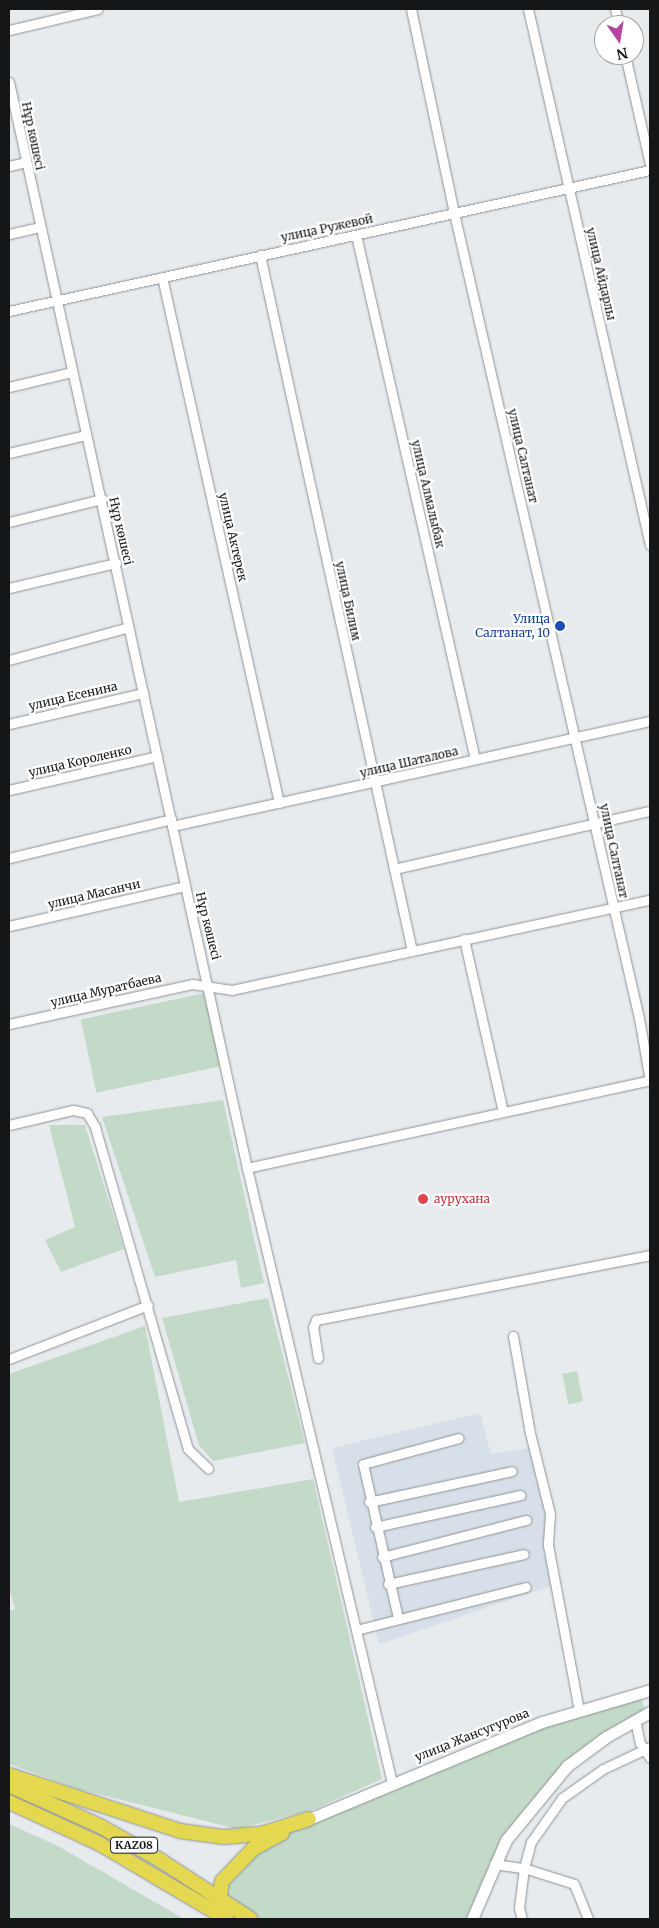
<!DOCTYPE html>
<html>
<head>
<meta charset="utf-8">
<style>
  body { margin:0 }
  #map { position:relative; width:659px; height:1928px; overflow:hidden; background:#e7ebee; font-family:Merriweather,serif }
  div>[style] { position:absolute }
  .built>* { inset:0; background:#d7e0e9 }
  .green>* { inset:0; background:#c3dac8; transform-origin:0 0 }
  .roads { filter:drop-shadow(0 0 1px #8f9295) drop-shadow(0 0 1px #8f9295) }
  .minor>* { height:9px; margin:-4.5px; padding:0 4.5px; transform-origin:4.5px; border-radius:4.5px; background:#fff }
  .secondary>* { height:11px; margin:-5.5px; padding:0 5.5px; transform-origin:5.5px; border-radius:5.5px; background:#fff }
  .trunk>* { height:14px; margin:-7px; padding:0 7px; transform-origin:7px; border-radius:7px; background:#e4d850 }
  .dots>* { width:14px; height:14px; translate:-50% -50%; box-sizing:border-box; border:2px solid #fff; border-radius:50% }
  span { translate:-50% -50%; white-space:nowrap; text-align:center; line-height:1.15; -webkit-text-stroke:4.5px #fff; paint-order:stroke }
  .shield-label span { padding:1px 4px; background:#fff; border:1px solid; border-radius:4px; -webkit-text-stroke-width:0 }
  .shield-label { font-size:11px; color:#151617; font-weight:700 }
  .street-label { font-size:12px; color:#151617 }
  .transit-label { font-size:12px; color:#164399 }
  .right { translate:-100% -50%; text-align:right }
  .health-label { font-size:12px; color:#be3a42 }
  .left { translate:0 -50%; text-align:left }
  .frame { position:absolute; inset:0; border:10px solid #151617; pointer-events:none }
  .north { position:absolute; left:594px; top:15px; width:50px; height:50px; box-sizing:border-box; background:#fff; border:1px solid #a1a2a2; border-radius:50%; rotate:167deg; font-size:14px; font-weight:700; line-height:20px; text-align:center; color:#151617 }
  .north::after { content:''; display:block; margin:auto; width:18px; height:22px; background:#b745a0; clip-path:polygon(50% 0,100% 100%,50% 72%,0 100%) }
</style>
</head>
<body>
<div id="map">
  <div class="built">
    <div style="clip-path:polygon(480px 1413px,491px 1454px,529px 1448px,545px 1510px,545px 1553px,551px 1586px,379px 1644px,332px 1448px)"></div>
  </div>
  <div class="green">
    <div style="left:205px;top:993px;width:75px;height:127px;rotate:78deg"></div>
    <div style="clip-path:polygon(223px 1100px,264px 1283px,241px 1288px,236px 1260px,155px 1277px,102px 1117px)"></div>
    <div style="clip-path:polygon(49px 1125px,85px 1125px,124px 1249px,61px 1272px,45px 1240px,75px 1227px)"></div>
    <div style="clip-path:polygon(268px 1298px,305px 1443px,213px 1461px,199px 1445px,162px 1318px)"></div>
    <div style="clip-path:polygon(145px 1326px,179px 1502px,313px 1479px,382px 1779px,315px 1809px,237px 1829px,78px 1789px,9px 1764px,9px 1611px,15px 1609px,9px 1588px,9px 1374px)"></div>
    <div style="left:577px;top:1371px;width:31px;height:15px;rotate:79deg"></div>
    <div style="clip-path:polygon(639px 1692px,646px 1714px,567px 1766px,501px 1851px,472px 1919px,249px 1919px,221px 1900px,228px 1875px,270px 1840px,510px 1735px)"></div>
    <div style="clip-path:polygon(9px 1824px,58px 1846px,184px 1919px,9px 1919px)"></div>
  </div>
  <div class="roads">
    <div class="minor">
      <div style="left:411px;top:9px;width:208px;rotate:78.1deg"></div>
      <div style="left:454px;top:213px;width:826px;rotate:77.06deg"></div>
      <div style="left:639px;top:1018px;width:64px;rotate:80.1deg"></div>
      <div style="left:528px;top:9px;width:550px;rotate:77.18deg"></div>
      <div style="left:615px;top:9px;width:16px;rotate:76deg"></div>
      <div style="left:9px;top:30px;width:91px;rotate:-13.3deg"></div>
      <div style="left:625px;top:55px;width:112px;rotate:77.1deg"></div>
      <div style="left:9px;top:82px;width:1112px;rotate:77.64deg"></div>
      <div style="left:247px;top:1168px;width:632px;rotate:76.73deg"></div>
      <div style="left:9px;top:166px;width:17px;rotate:-13deg"></div>
      <div style="left:9px;top:234px;width:32px;rotate:-13deg"></div>
      <div style="left:356px;top:235px;width:537px;rotate:77.21deg"></div>
      <div style="left:260px;top:255px;width:712px;rotate:77.68deg"></div>
      <div style="left:162px;top:277px;width:539px;rotate:77.46deg"></div>
      <div style="left:9px;top:311px;width:656px;rotate:-12.41deg"></div>
      <div style="left:9px;top:387px;width:65px;rotate:-13.4deg"></div>
      <div style="left:9px;top:453px;width:79px;rotate:-13.2deg"></div>
      <div style="left:9px;top:522px;width:96px;rotate:-13.9deg"></div>
      <div style="left:9px;top:588px;width:110px;rotate:-13.2deg"></div>
      <div style="left:9px;top:660px;width:124px;rotate:-15.4deg"></div>
      <div style="left:9px;top:724px;width:138px;rotate:-13deg"></div>
      <div style="left:9px;top:790px;width:152px;rotate:-12.9deg"></div>
      <div style="left:172px;top:826px;width:489px;rotate:-12.4deg"></div>
      <div style="left:9px;top:858px;width:167px;rotate:-13.5deg"></div>
      <div style="left:394px;top:869px;width:262px;rotate:-12.8deg"></div>
      <div style="left:9px;top:926px;width:180px;rotate:-12.8deg"></div>
      <div style="left:464px;top:939px;width:177px;rotate:77.3deg"></div>
      <div style="left:9px;top:1024px;width:187px;rotate:-12.3deg"></div>
      <div style="left:192px;top:984px;width:40px;rotate:8.5deg"></div>
      <div style="left:232px;top:990px;width:428px;rotate:-12.2deg"></div>
      <div style="left:9px;top:1125px;width:66px;rotate:-13.2deg"></div>
      <div style="left:73px;top:1110px;width:14px;rotate:12deg"></div>
      <div style="left:87px;top:1113px;width:16px;rotate:60deg"></div>
      <div style="left:95px;top:1127px;width:335px;rotate:73.9deg"></div>
      <div style="left:188px;top:1449px;width:28px;rotate:44deg"></div>
      <div style="left:247px;top:1168px;width:412px;rotate:-12.3deg"></div>
      <div style="left:513px;top:1336px;width:98px;rotate:80.1deg"></div>
      <div style="left:530px;top:1433px;width:83px;rotate:76.1deg"></div>
      <div style="left:550px;top:1514px;width:31px;rotate:94deg"></div>
      <div style="left:548px;top:1545px;width:169px;rotate:79.4deg"></div>
      <div style="left:318px;top:1358px;width:31px;rotate:-99deg"></div>
      <div style="left:313px;top:1327px;width:8px;rotate:-67deg"></div>
      <div style="left:316px;top:1320px;width:340px;rotate:-11deg"></div>
      <div style="left:9px;top:1359px;width:149px;rotate:-21.2deg"></div>
      <div style="left:369px;top:1502px;width:146px;rotate:-12.2deg"></div>
      <div style="left:375px;top:1527px;width:149px;rotate:-12.4deg"></div>
      <div style="left:382px;top:1557px;width:149px;rotate:-14.4deg"></div>
      <div style="left:388px;top:1584px;width:139px;rotate:-12.4deg"></div>
      <div style="left:398px;top:1618px;width:158px;rotate:-102.8deg"></div>
      <div style="left:363px;top:1464px;width:99px;rotate:-15.2deg"></div>
      <div style="left:356px;top:1630px;width:175px;rotate:-14.2deg"></div>
      <div style="left:635px;top:1720px;width:24px;rotate:78deg"></div>
      <div style="left:640px;top:1743px;width:18px;rotate:56deg"></div>
      <div style="left:494px;top:1864px;width:30px;rotate:8deg"></div>
      <div style="left:524px;top:1868px;width:52px;rotate:17.7deg"></div>
      <div style="left:574px;top:1884px;width:38px;rotate:68deg"></div>
      <div style="left:522px;top:1919px;width:11px;rotate:-105deg"></div>
      <div style="left:519px;top:1908px;width:40px;rotate:-82.9deg"></div>
      <div style="left:524px;top:1868px;width:27px;rotate:-75deg"></div>
      <div style="left:531px;top:1842px;width:54px;rotate:-54.8deg"></div>
      <div style="left:562px;top:1798px;width:50px;rotate:-35.3deg"></div>
      <div style="left:603px;top:1769px;width:52px;rotate:-25.1deg"></div>
    </div>
    <div class="secondary">
      <div style="left:309px;top:1819px;width:252px;rotate:-22.6deg"></div>
      <div style="left:542px;top:1722px;width:113px;rotate:-16.5deg"></div>
      <div style="left:472px;top:1919px;width:86px;rotate:-66.7deg"></div>
      <div style="left:506px;top:1840px;width:96px;rotate:-50.5deg"></div>
      <div style="left:567px;top:1766px;width:49px;rotate:-36.6deg"></div>
      <div style="left:606px;top:1737px;width:51px;rotate:-29.6deg"></div>
    </div>
    <div class="trunk">
      <div style="left:9px;top:1775px;width:180px;rotate:18.1deg"></div>
      <div style="left:180px;top:1831px;width:44px;rotate:7.8deg"></div>
      <div style="left:224px;top:1837px;width:37px;rotate:-5deg"></div>
      <div style="left:261px;top:1834px;width:50px;rotate:-17.4deg"></div>
      <div style="left:9px;top:1785px;width:102px;rotate:24.3deg"></div>
      <div style="left:102px;top:1827px;width:67px;rotate:29.6deg"></div>
      <div style="left:160px;top:1860px;width:108px;rotate:33deg"></div>
      <div style="left:9px;top:1802px;width:100px;rotate:24.8deg"></div>
      <div style="left:100px;top:1844px;width:147px;rotate:30.6deg"></div>
      <div style="left:219px;top:1904px;width:23px;rotate:-83deg"></div>
      <div style="left:222px;top:1881px;width:46px;rotate:-45.9deg"></div>
      <div style="left:254px;top:1848px;width:32px;rotate:-28deg"></div>
    </div>
  </div>
  <div class="dots">
    <div style="left:560px;top:626px;background:#1a4fb4"></div>
    <div style="left:423px;top:1199px;background:#e0444e"></div>
  </div>
  <div class="shield-label">
    <span style="left:134px;top:1845px">KAZ08</span>
  </div>
  <div class="street-label">
    <span style="left:33px;top:136px;rotate:78deg">Нұр көшесі</span>
    <span style="left:327px;top:228px;rotate:-12deg">улица Ружевой</span>
    <span style="left:601px;top:274px;rotate:77deg">улица Айдарлы</span>
    <span style="left:523px;top:456px;rotate:77deg">улица Салтанат</span>
    <span style="left:428px;top:494px;rotate:77deg">улица Алмалыбак</span>
    <span style="left:121px;top:531px;rotate:77deg">Нұр көшесі</span>
    <span style="left:233px;top:537px;rotate:77deg">улица Актерек</span>
    <span style="left:348px;top:601px;rotate:78deg">улица Билим</span>
    <span style="left:73px;top:696px;rotate:-13deg">улица Есенина</span>
    <span style="left:80px;top:761px;rotate:-13deg">улица Короленко</span>
    <span style="left:409px;top:762px;rotate:-13deg">улица Шаталова</span>
    <span style="left:614px;top:851px;rotate:78deg">улица Салтанат</span>
    <span style="left:94px;top:894px;rotate:-13deg">улица Масанчи</span>
    <span style="left:208px;top:926px;rotate:76deg">Нұр көшесі</span>
    <span style="left:106px;top:990px;rotate:-13deg">улица Муратбаева</span>
    <span style="left:472px;top:1735px;rotate:-22deg">улица Жансугурова</span>
  </div>
  <div class="transit-label">
    <span class="right" style="left:550px;top:626px">Улица<br>Салтанат, 10</span>
  </div>
  <div class="health-label">
    <span class="left" style="left:434px;top:1199px">аурухана</span>
  </div>
  <div class="frame"></div>
  <div class="north">N</div>
</div>
</body>
</html>
